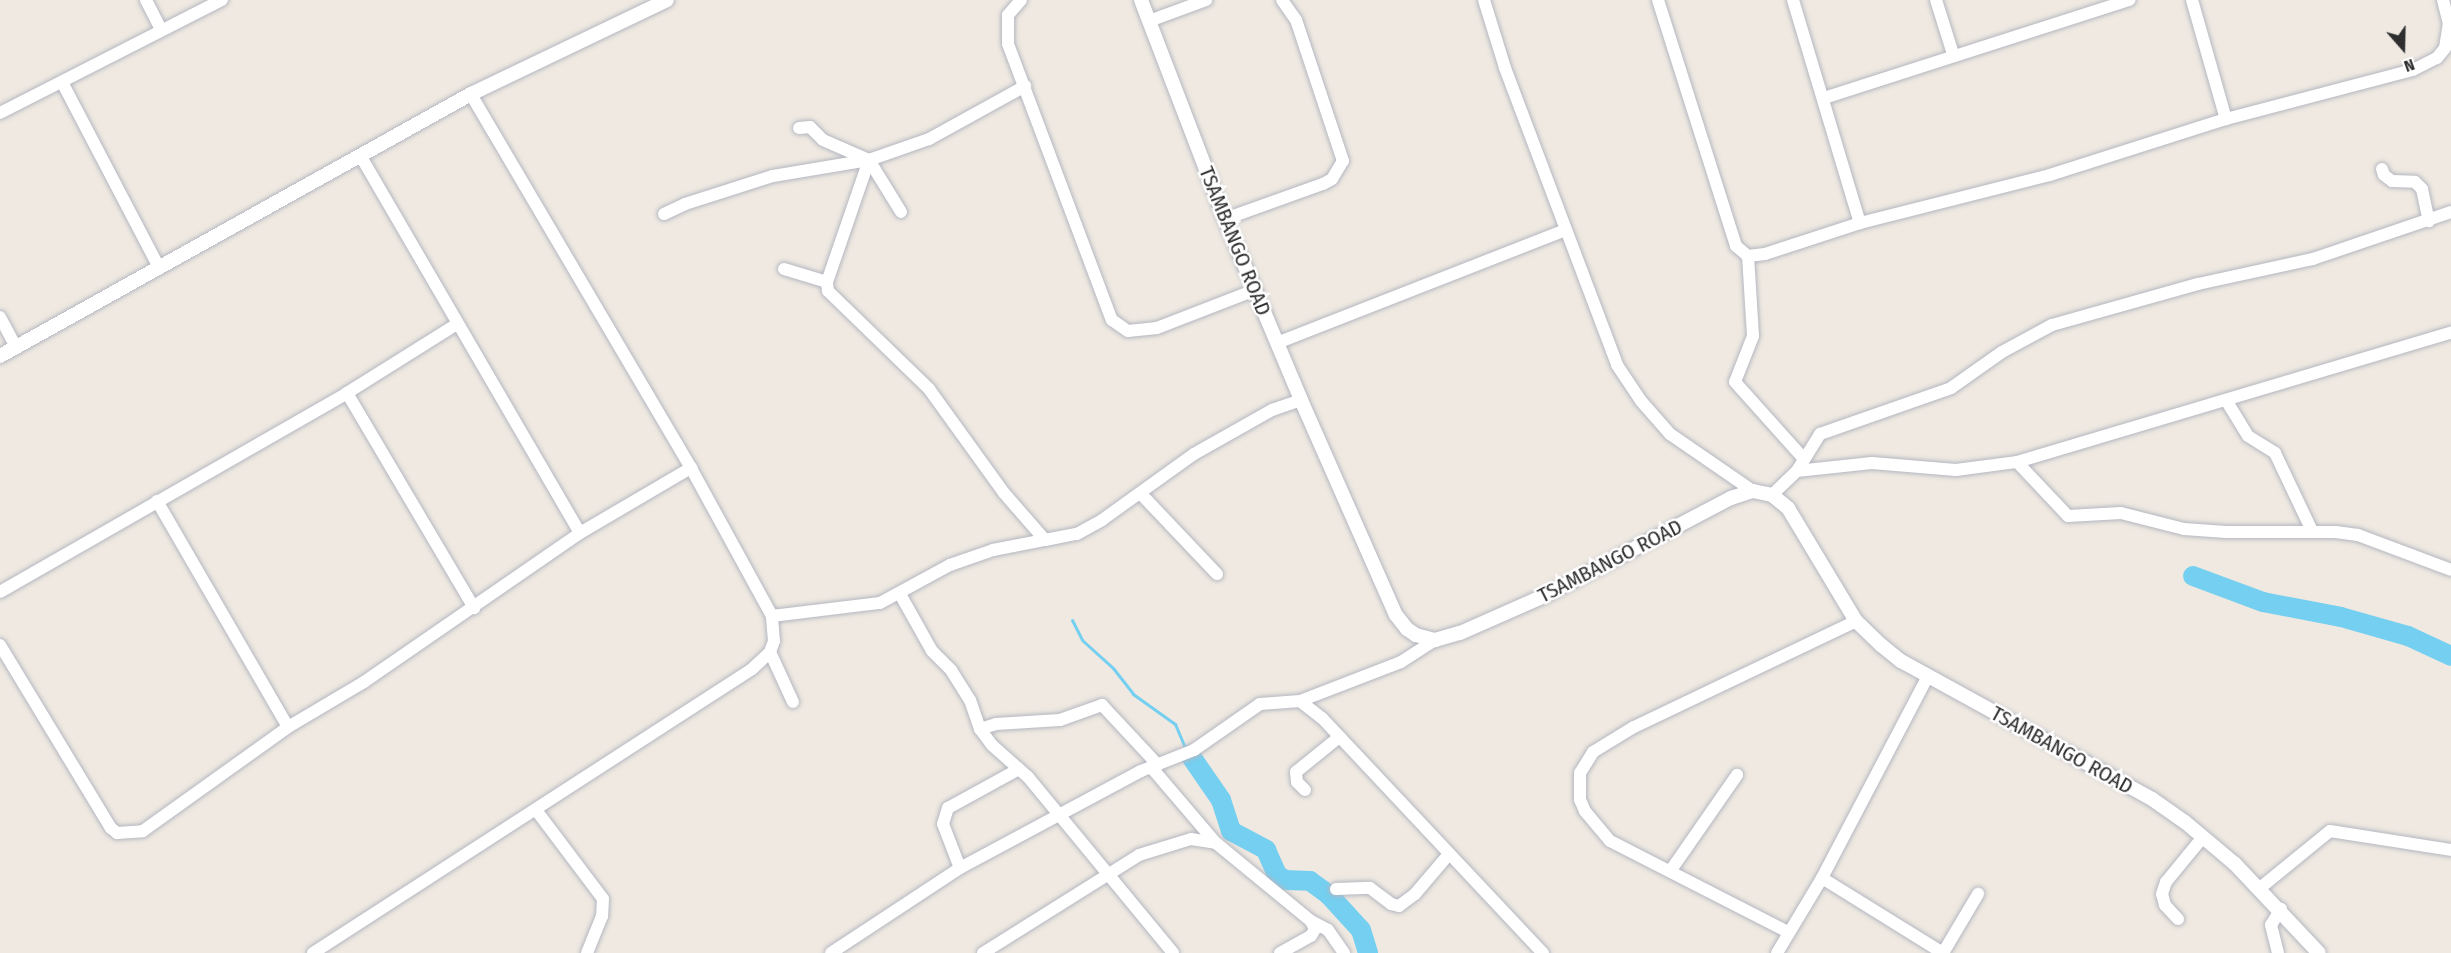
<!DOCTYPE html>
<html>
<head>
<meta charset="utf-8">
<style>
  body { margin:0 }
  #map { position:relative; width:2451px; height:953px; overflow:hidden; background:#efe9e1; font-family:"Fira Sans Condensed",sans-serif }
  div>[style] { position:absolute }
  .stream>* { height:3px; margin:-1.5px; padding:0 1.5px; transform-origin:1.5px; border-radius:1.5px; background:#75cff0 }
  .river>* { height:20px; margin:-10px; padding:0 10px; transform-origin:10px; border-radius:10px; background:#75cff0 }
  .roads { filter:drop-shadow(0 0 2px #b4b7c1) drop-shadow(0 0 2px #b4b7c1) }
  .minor>* { height:12px; margin:-6px; padding:0 6px; transform-origin:6px; border-radius:6px; background:#fff }
  .tertiary>* { height:14px; margin:-7px; padding:0 7px; transform-origin:7px; border-radius:7px; background:#fff }
  span { translate:-50% -50%; white-space:nowrap; text-align:center; line-height:1.15; -webkit-text-stroke:5px #fff; paint-order:stroke }
  .street-label { font-size:21px; color:#2e2e2e }
  .north { position:absolute; left:2373px; top:18px; width:60px; height:60px; -webkit-text-stroke:4px #fff; paint-order:stroke; rotate:160deg; font-size:16px; font-weight:700; line-height:24px; text-align:center; color:#2e2e2e }
  .north::after { content:''; display:block; margin:auto; width:21px; height:27px; background:#2e2e2e; clip-path:polygon(50% 0,100% 100%,50% 72%,0 100%) }
</style>
</head>
<body>
<div id="map">
  <div class="stream">
    <div style="left:1072px;top:620px;width:22px;rotate:63deg"></div>
    <div style="left:1082px;top:640px;width:42px;rotate:42.1deg"></div>
    <div style="left:1113px;top:668px;width:33px;rotate:52deg"></div>
    <div style="left:1133px;top:694px;width:52px;rotate:35.5deg"></div>
    <div style="left:1175px;top:724px;width:28px;rotate:67deg"></div>
  </div>
  <div class="river">
    <div style="left:2193px;top:576px;width:75px;rotate:20.4deg"></div>
    <div style="left:2263px;top:602px;width:79px;rotate:10.9deg"></div>
    <div style="left:2341px;top:617px;width:70px;rotate:15.8deg"></div>
    <div style="left:2408px;top:636px;width:47px;rotate:24.9deg"></div>
    <div style="left:1190px;top:755px;width:55px;rotate:55.4deg"></div>
    <div style="left:1221px;top:800px;width:33px;rotate:72deg"></div>
    <div style="left:1231px;top:831px;width:40px;rotate:28deg"></div>
    <div style="left:1266px;top:850px;width:27px;rotate:66deg"></div>
    <div style="left:1277px;top:875px;width:9px;rotate:32deg"></div>
    <div style="left:1285px;top:880px;width:25px;rotate:2deg"></div>
    <div style="left:1310px;top:881px;width:24px;rotate:36deg"></div>
    <div style="left:1329px;top:895px;width:47px;rotate:47.6deg"></div>
    <div style="left:1361px;top:930px;width:24px;rotate:73deg"></div>
  </div>
  <div class="roads">
    <div class="minor">
      <div style="left:146px;top:0;width:34px;rotate:63deg"></div>
      <div style="left:1021px;top:0;width:20px;rotate:131deg"></div>
      <div style="left:1008px;top:15px;width:29px;rotate:90deg"></div>
      <div style="left:1008px;top:44px;width:295px;rotate:69.4deg"></div>
      <div style="left:1112px;top:320px;width:19px;rotate:35deg"></div>
      <div style="left:1128px;top:331px;width:29px;rotate:-6deg"></div>
      <div style="left:1157px;top:328px;width:105px;rotate:-21.2deg"></div>
      <div style="left:1484px;top:0;width:71px;rotate:72.8deg"></div>
      <div style="left:1505px;top:68px;width:317px;rotate:69.3deg"></div>
      <div style="left:1617px;top:365px;width:43px;rotate:56.3deg"></div>
      <div style="left:1641px;top:401px;width:44px;rotate:48.7deg"></div>
      <div style="left:1670px;top:434px;width:101px;rotate:34.5deg"></div>
      <div style="left:1658px;top:0;width:258px;rotate:72.4deg"></div>
      <div style="left:1736px;top:246px;width:16px;rotate:40deg"></div>
      <div style="left:1748px;top:256px;width:17px;rotate:-7deg"></div>
      <div style="left:1765px;top:254px;width:100px;rotate:-18.1deg"></div>
      <div style="left:1860px;top:223px;width:196px;rotate:-14.2deg"></div>
      <div style="left:2050px;top:175px;width:185px;rotate:-17.7deg"></div>
      <div style="left:2226px;top:119px;width:193px;rotate:-14.7deg"></div>
      <div style="left:2413px;top:70px;width:27px;rotate:-27deg"></div>
      <div style="left:2437px;top:58px;width:13px;rotate:-51deg"></div>
      <div style="left:2445px;top:48px;width:24px;rotate:-81deg"></div>
      <div style="left:2449px;top:24px;width:25px;rotate:-104deg"></div>
      <div style="left:1793px;top:0;width:233px;rotate:73.3deg"></div>
      <div style="left:1936px;top:0;width:57px;rotate:72.5deg"></div>
      <div style="left:2192px;top:0;width:124px;rotate:74.1deg"></div>
      <div style="left:1149px;top:21px;width:61px;rotate:-20.2deg"></div>
      <div style="left:62px;top:82px;width:208px;rotate:62.4deg"></div>
      <div style="left:1824px;top:98px;width:321px;rotate:-17.8deg"></div>
      <div style="left:0;top:113px;width:249px;rotate:-27deg"></div>
      <div style="left:799px;top:128px;width:11px;rotate:-5deg"></div>
      <div style="left:810px;top:127px;width:18px;rotate:45deg"></div>
      <div style="left:823px;top:140px;width:50px;rotate:23.5deg"></div>
      <div style="left:869px;top:160px;width:61px;rotate:58.4deg"></div>
      <div style="left:360px;top:155px;width:437px;rotate:59.8deg"></div>
      <div style="left:869px;top:160px;width:129px;rotate:109deg"></div>
      <div style="left:827px;top:282px;width:9px;rotate:84deg"></div>
      <div style="left:828px;top:291px;width:141px;rotate:44.1deg"></div>
      <div style="left:929px;top:389px;width:128px;rotate:54.2deg"></div>
      <div style="left:1004px;top:493px;width:62px;rotate:48.9deg"></div>
      <div style="left:1045px;top:540px;width:33px;rotate:-11deg"></div>
      <div style="left:1077px;top:534px;width:29px;rotate:-29deg"></div>
      <div style="left:1102px;top:520px;width:113px;rotate:-35.7deg"></div>
      <div style="left:1194px;top:454px;width:90px;rotate:-29.4deg"></div>
      <div style="left:1272px;top:410px;width:31px;rotate:-19deg"></div>
      <div style="left:2382px;top:169px;width:6px;rotate:72deg"></div>
      <div style="left:2384px;top:175px;width:10px;rotate:37deg"></div>
      <div style="left:2392px;top:181px;width:23px;rotate:2deg"></div>
      <div style="left:2415px;top:182px;width:10px;rotate:45deg"></div>
      <div style="left:2422px;top:189px;width:33px;rotate:78deg"></div>
      <div style="left:664px;top:214px;width:23px;rotate:-25deg"></div>
      <div style="left:685px;top:204px;width:92px;rotate:-17.7deg"></div>
      <div style="left:773px;top:176px;width:97px;rotate:-9.5deg"></div>
      <div style="left:869px;top:160px;width:64px;rotate:-19.3deg"></div>
      <div style="left:929px;top:139px;width:110px;rotate:-28.9deg"></div>
      <div style="left:1225px;top:219px;width:104px;rotate:-19.7deg"></div>
      <div style="left:1323px;top:184px;width:10px;rotate:-29deg"></div>
      <div style="left:1332px;top:179px;width:21px;rotate:-59deg"></div>
      <div style="left:1343px;top:161px;width:149px;rotate:-108.4deg"></div>
      <div style="left:1296px;top:20px;width:24px;rotate:-125deg"></div>
      <div style="left:1748px;top:256px;width:80px;rotate:86.4deg"></div>
      <div style="left:1753px;top:336px;width:49px;rotate:111.4deg"></div>
      <div style="left:1735px;top:382px;width:103px;rotate:48.1deg"></div>
      <div style="left:784px;top:269px;width:45px;rotate:16.8deg"></div>
      <div style="left:0;top:317px;width:34px;rotate:62deg"></div>
      <div style="left:1277px;top:343px;width:309px;rotate:-21.4deg"></div>
      <div style="left:347px;top:393px;width:250px;rotate:59.4deg"></div>
      <div style="left:2226px;top:400px;width:42px;rotate:58.6deg"></div>
      <div style="left:2248px;top:436px;width:32px;rotate:32deg"></div>
      <div style="left:2275px;top:453px;width:86px;rotate:64.6deg"></div>
      <div style="left:2017px;top:462px;width:74px;rotate:46.6deg"></div>
      <div style="left:2068px;top:516px;width:53px;rotate:-3.2deg"></div>
      <div style="left:2121px;top:513px;width:65px;rotate:14.3deg"></div>
      <div style="left:2184px;top:529px;width:42px;rotate:4.1deg"></div>
      <div style="left:2226px;top:532px;width:110px"></div>
      <div style="left:2336px;top:532px;width:22px;rotate:8deg"></div>
      <div style="left:2358px;top:535px;width:99px;rotate:20.6deg"></div>
      <div style="left:1797px;top:471px;width:75px;rotate:-6.1deg"></div>
      <div style="left:1872px;top:463px;width:84px;rotate:4.8deg"></div>
      <div style="left:1956px;top:470px;width:62px;rotate:-7.5deg"></div>
      <div style="left:2017px;top:462px;width:453px;rotate:-16.6deg"></div>
      <div style="left:1142px;top:495px;width:109px;rotate:46.5deg"></div>
      <div style="left:1772px;top:495px;width:35px;rotate:-44deg"></div>
      <div style="left:1797px;top:471px;width:44px;rotate:-58.1deg"></div>
      <div style="left:1820px;top:434px;width:139px;rotate:-19.3deg"></div>
      <div style="left:1951px;top:388px;width:62px;rotate:-35.2deg"></div>
      <div style="left:2002px;top:352px;width:57px;rotate:-28.4deg"></div>
      <div style="left:2052px;top:325px;width:152px;rotate:-15.7deg"></div>
      <div style="left:2198px;top:284px;width:118px;rotate:-12.3deg"></div>
      <div style="left:2313px;top:259px;width:146px;rotate:-18.8deg"></div>
      <div style="left:157px;top:501px;width:261px;rotate:59.9deg"></div>
      <div style="left:0;top:592px;width:400px;rotate:-29.8deg"></div>
      <div style="left:347px;top:393px;width:130px;rotate:-32.1deg"></div>
      <div style="left:900px;top:594px;width:65px;rotate:60.7deg"></div>
      <div style="left:932px;top:651px;width:27px;rotate:45deg"></div>
      <div style="left:951px;top:670px;width:36px;rotate:58deg"></div>
      <div style="left:970px;top:700px;width:31px;rotate:71deg"></div>
      <div style="left:980px;top:729px;width:21px;rotate:53deg"></div>
      <div style="left:993px;top:746px;width:47px;rotate:41.5deg"></div>
      <div style="left:1028px;top:777px;width:228px;rotate:50.5deg"></div>
      <div style="left:772px;top:616px;width:109px;rotate:-6.9deg"></div>
      <div style="left:880px;top:603px;width:80px;rotate:-28.5deg"></div>
      <div style="left:950px;top:565px;width:46px;rotate:-19.2deg"></div>
      <div style="left:993px;top:550px;width:53px;rotate:-10.9deg"></div>
      <div style="left:0;top:645px;width:214px;rotate:58.8deg"></div>
      <div style="left:111px;top:828px;width:8px;rotate:40deg"></div>
      <div style="left:117px;top:833px;width:26px;rotate:-4deg"></div>
      <div style="left:143px;top:831px;width:178px;rotate:-35.6deg"></div>
      <div style="left:288px;top:727px;width:88px;rotate:-30.6deg"></div>
      <div style="left:364px;top:682px;width:262px;rotate:-34.6deg"></div>
      <div style="left:580px;top:533px;width:129px;rotate:-30.4deg"></div>
      <div style="left:770px;top:652px;width:55px;rotate:65.3deg"></div>
      <div style="left:1300px;top:701px;width:28px;rotate:38deg"></div>
      <div style="left:1322px;top:718px;width:323px;rotate:46.8deg"></div>
      <div style="left:980px;top:729px;width:17px;rotate:-17deg"></div>
      <div style="left:996px;top:724px;width:64px;rotate:-3.6deg"></div>
      <div style="left:1060px;top:720px;width:45px;rotate:-19.7deg"></div>
      <div style="left:1102px;top:705px;width:82px;rotate:47deg"></div>
      <div style="left:1151px;top:767px;width:100px;rotate:49.5deg"></div>
      <div style="left:1216px;top:843px;width:123px;rotate:39.4deg"></div>
      <div style="left:1311px;top:921px;width:19px;rotate:28deg"></div>
      <div style="left:1328px;top:930px;width:28px;rotate:55deg"></div>
      <div style="left:1305px;top:790px;width:11px;rotate:-135deg"></div>
      <div style="left:1297px;top:782px;width:10px;rotate:-96deg"></div>
      <div style="left:1296px;top:772px;width:55px;rotate:-39.1deg"></div>
      <div style="left:536px;top:810px;width:111px;rotate:53deg"></div>
      <div style="left:603px;top:899px;width:17px;rotate:93deg"></div>
      <div style="left:602px;top:916px;width:40px;rotate:112deg"></div>
      <div style="left:960px;top:868px;width:47px;rotate:-111.1deg"></div>
      <div style="left:943px;top:824px;width:17px;rotate:-73deg"></div>
      <div style="left:948px;top:808px;width:81px;rotate:-28.8deg"></div>
      <div style="left:1671px;top:870px;width:116px;rotate:-55.2deg"></div>
      <div style="left:1822px;top:878px;width:142px;rotate:31.8deg"></div>
      <div style="left:2260px;top:888px;width:90px;rotate:-39.2deg"></div>
      <div style="left:2330px;top:831px;width:122px;rotate:8.9deg"></div>
      <div style="left:1336px;top:889px;width:34px;rotate:-2deg"></div>
      <div style="left:1370px;top:888px;width:26px;rotate:37deg"></div>
      <div style="left:1391px;top:904px;width:8px;rotate:14deg"></div>
      <div style="left:1399px;top:906px;width:20px;rotate:-37deg"></div>
      <div style="left:1415px;top:894px;width:52px;rotate:-49.6deg"></div>
      <div style="left:2178px;top:919px;width:19px;rotate:-133deg"></div>
      <div style="left:2165px;top:905px;width:11px;rotate:-105deg"></div>
      <div style="left:2162px;top:894px;width:13px;rotate:-72deg"></div>
      <div style="left:2166px;top:882px;width:58px;rotate:-50.6deg"></div>
      <div style="left:1788px;top:932px;width:200px;rotate:-152.9deg"></div>
      <div style="left:1610px;top:841px;width:39px;rotate:-130deg"></div>
      <div style="left:1585px;top:811px;width:12px;rotate:-114deg"></div>
      <div style="left:1580px;top:800px;width:27px;rotate:-90deg"></div>
      <div style="left:1580px;top:773px;width:25px;rotate:-58deg"></div>
      <div style="left:1593px;top:752px;width:48px;rotate:-31.4deg"></div>
      <div style="left:1634px;top:727px;width:246px;rotate:-25.5deg"></div>
      <div style="left:313px;top:953px;width:523px;rotate:-32.9deg"></div>
      <div style="left:752px;top:669px;width:25px;rotate:-43deg"></div>
      <div style="left:770px;top:652px;width:12px;rotate:-70deg"></div>
      <div style="left:774px;top:641px;width:25px;rotate:-95deg"></div>
      <div style="left:772px;top:616px;width:169px;rotate:-118.7deg"></div>
      <div style="left:691px;top:468px;width:434px;rotate:-120.5deg"></div>
      <div style="left:831px;top:953px;width:154px;rotate:-33.4deg"></div>
      <div style="left:960px;top:868px;width:205px;rotate:-28.2deg"></div>
      <div style="left:1141px;top:771px;width:57px;rotate:-21.6deg"></div>
      <div style="left:1194px;top:750px;width:80px;rotate:-34.9deg"></div>
      <div style="left:1260px;top:704px;width:40px;rotate:-4.3deg"></div>
      <div style="left:1300px;top:701px;width:108px;rotate:-21.1deg"></div>
      <div style="left:1401px;top:662px;width:40px;rotate:-32.9deg"></div>
      <div style="left:983px;top:953px;width:184px;rotate:-32.1deg"></div>
      <div style="left:1139px;top:855px;width:54px;rotate:-17.1deg"></div>
      <div style="left:1191px;top:839px;width:25px;rotate:9deg"></div>
      <div style="left:1280px;top:953px;width:35px;rotate:-29deg"></div>
      <div style="left:1311px;top:936px;width:8px;rotate:-60deg"></div>
      <div style="left:1315px;top:929px;width:9px;rotate:-117deg"></div>
      <div style="left:1777px;top:953px;width:87px;rotate:-59deg"></div>
      <div style="left:1822px;top:878px;width:228px;rotate:-62.3deg"></div>
      <div style="left:1943px;top:953px;width:69px;rotate:-59.3deg"></div>
      <div style="left:2278px;top:953px;width:29px;rotate:-104deg"></div>
      <div style="left:2271px;top:925px;width:19px;rotate:-58deg"></div>
    </div>
    <div class="tertiary">
      <div style="left:1141px;top:0;width:235px;rotate:69deg"></div>
      <div style="left:1225px;top:219px;width:196px;rotate:67.2deg"></div>
      <div style="left:1301px;top:400px;width:235px;rotate:66.2deg"></div>
      <div style="left:1396px;top:615px;width:18px;rotate:52deg"></div>
      <div style="left:1407px;top:629px;width:11px;rotate:34deg"></div>
      <div style="left:1416px;top:635px;width:20px;rotate:15deg"></div>
      <div style="left:1435px;top:640px;width:26px;rotate:-16deg"></div>
      <div style="left:1460px;top:633px;width:94px;rotate:-23.8deg"></div>
      <div style="left:1546px;top:595px;width:209px;rotate:-27.7deg"></div>
      <div style="left:1731px;top:498px;width:23px;rotate:-18deg"></div>
      <div style="left:1753px;top:491px;width:19px;rotate:12deg"></div>
      <div style="left:1772px;top:495px;width:21px;rotate:39deg"></div>
      <div style="left:1788px;top:508px;width:132px;rotate:59deg"></div>
      <div style="left:1856px;top:621px;width:35px;rotate:44deg"></div>
      <div style="left:1881px;top:645px;width:26px;rotate:39deg"></div>
      <div style="left:1901px;top:661px;width:286px;rotate:28.8deg"></div>
      <div style="left:2152px;top:799px;width:40px;rotate:34.9deg"></div>
      <div style="left:2185px;top:822px;width:65px;rotate:40deg"></div>
      <div style="left:2235px;top:864px;width:122px;rotate:46.7deg"></div>
      <div style="left:0;top:356px;width:539px;rotate:-29.09deg"></div>
      <div style="left:471px;top:94px;width:217px;rotate:-25.6deg"></div>
    </div>
  </div>
  <div class="street-label">
    <span style="left:1235px;top:241px;rotate:68deg">TSAMBANGO ROAD</span>
    <span style="left:1610px;top:561px;rotate:-27deg">TSAMBANGO ROAD</span>
    <span style="left:2062px;top:750px;rotate:29deg">TSAMBANGO ROAD</span>
  </div>
  <div class="north">N</div>
</div>
</body>
</html>
